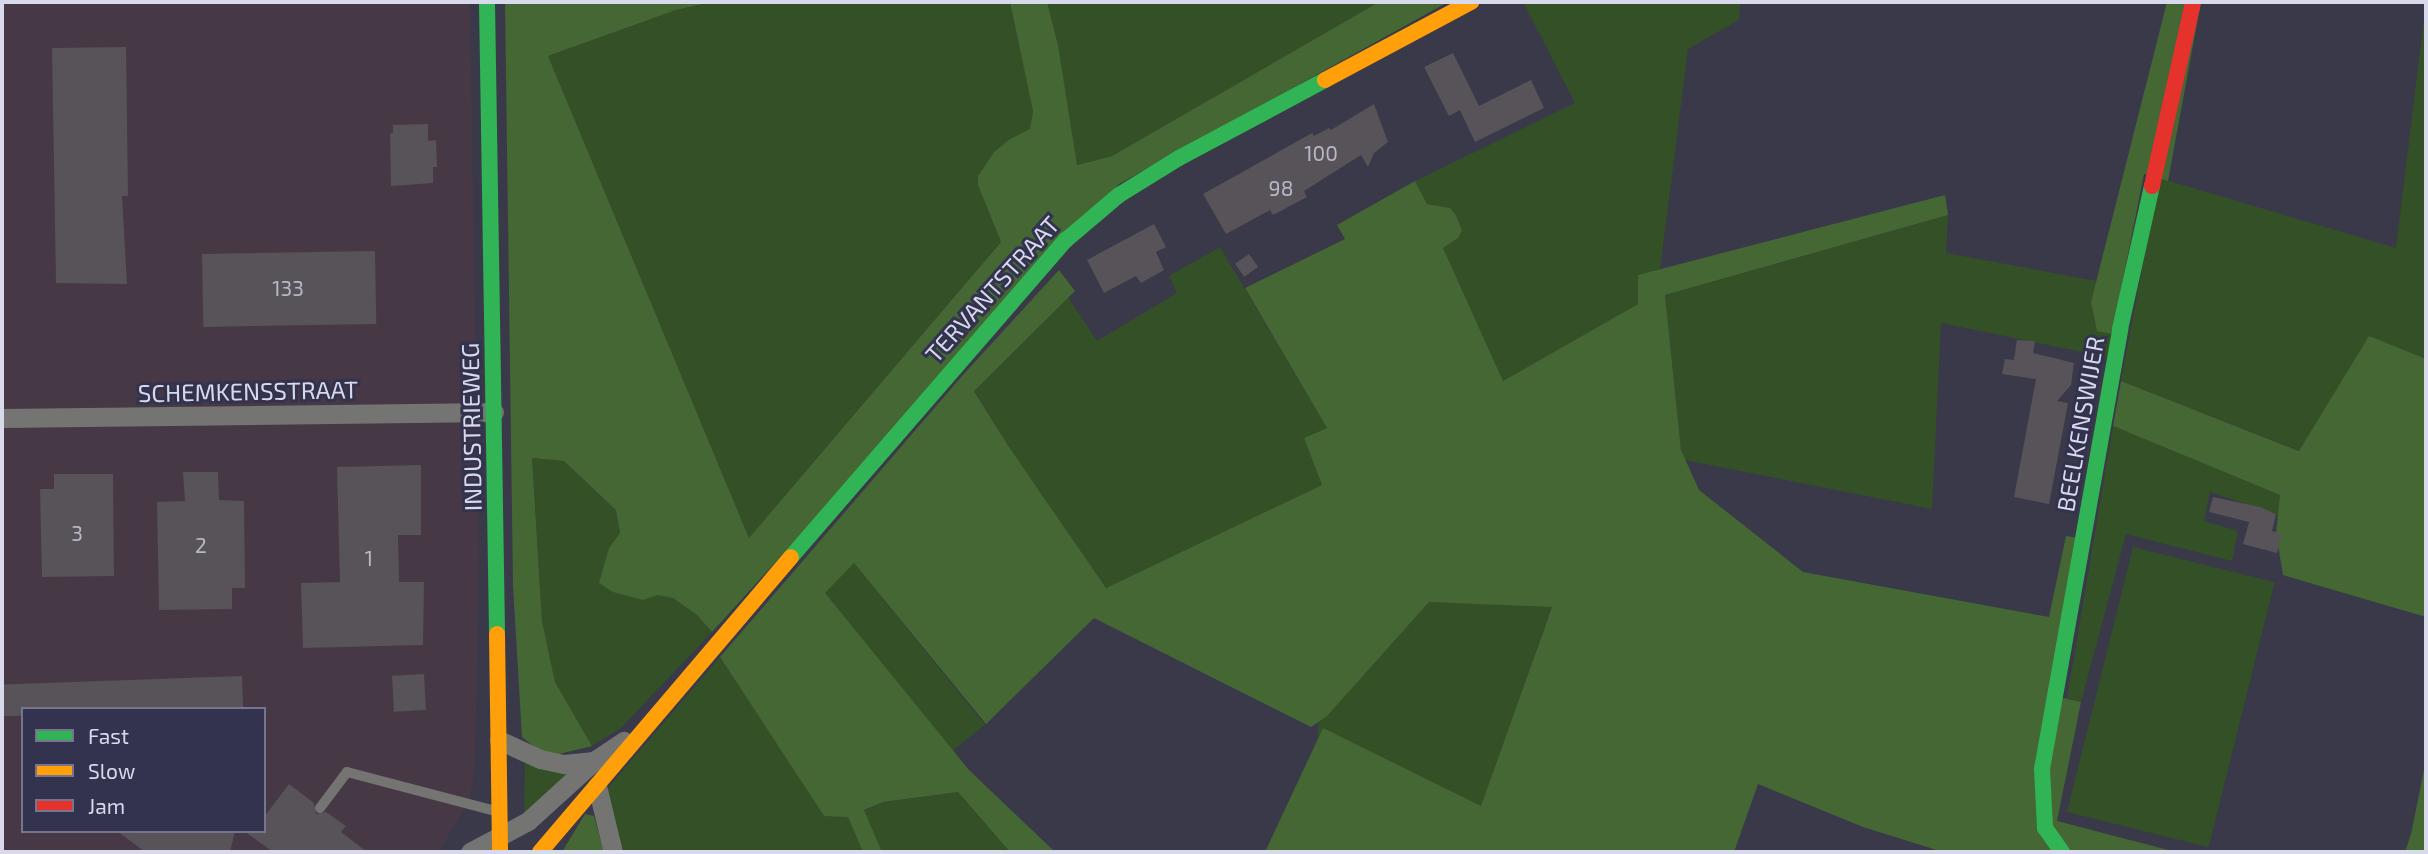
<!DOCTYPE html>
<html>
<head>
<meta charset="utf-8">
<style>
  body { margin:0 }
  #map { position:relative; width:2428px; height:854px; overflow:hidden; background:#393949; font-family:"Exo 2",sans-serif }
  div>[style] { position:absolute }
  .industrial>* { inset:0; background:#473845 }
  .green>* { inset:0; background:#335026; transform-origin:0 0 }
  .forest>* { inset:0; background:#446734 }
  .building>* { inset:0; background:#575358; transform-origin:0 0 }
  .lane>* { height:10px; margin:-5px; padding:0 5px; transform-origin:5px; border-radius:5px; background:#747472 }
  .street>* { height:19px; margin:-9.5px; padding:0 9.5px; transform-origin:9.5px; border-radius:9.5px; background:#747472 }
  .fast>* { height:16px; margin:-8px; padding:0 8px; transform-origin:8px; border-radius:8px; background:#30b455 }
  .slow>* { height:16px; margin:-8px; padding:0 8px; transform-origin:8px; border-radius:8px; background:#ff9f0a }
  .jam>* { height:16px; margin:-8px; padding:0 8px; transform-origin:8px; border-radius:8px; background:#e5322d }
  span { translate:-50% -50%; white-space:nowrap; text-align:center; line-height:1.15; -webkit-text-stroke:6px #33334f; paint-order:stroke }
  .number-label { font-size:21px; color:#b8b8c7 }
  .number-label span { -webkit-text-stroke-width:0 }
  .street-label { font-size:24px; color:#d8daec }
  .frame { position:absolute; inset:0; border:4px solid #d8daec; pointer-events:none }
  .legend { position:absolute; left:21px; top:707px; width:245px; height:126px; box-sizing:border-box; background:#33334f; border:2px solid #75768e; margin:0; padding:9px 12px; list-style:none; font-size:21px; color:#d8daec }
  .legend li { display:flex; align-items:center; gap:14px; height:35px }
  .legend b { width:35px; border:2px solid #75768e }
</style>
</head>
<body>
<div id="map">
  <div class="industrial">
    <div style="clip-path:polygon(evenodd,2px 2px,470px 2px,479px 550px,475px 767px,470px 798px,439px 852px,2px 852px,2px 2px,23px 709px,264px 709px,264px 831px,23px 831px,23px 709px)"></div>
  </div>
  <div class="green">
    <div style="clip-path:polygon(711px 2px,1010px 2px,1033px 110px,1030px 129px,1010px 139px,982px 168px,978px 185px,1001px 242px,749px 538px,548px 56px,676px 10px)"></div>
    <div style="clip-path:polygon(1047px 2px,1379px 2px,1112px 156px,1076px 165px,1058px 45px)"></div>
    <div style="clip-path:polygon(1523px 2px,1740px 2px,1739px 20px,1688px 49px,1660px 270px,1638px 275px,1638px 304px,1503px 381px,1443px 248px,1458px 238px,1462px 231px,1456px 215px,1450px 208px,1427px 204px,1415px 181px,1575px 103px)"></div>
    <div style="clip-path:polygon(2426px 2px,2426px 359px,2369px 337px,2300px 451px,2121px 381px,2159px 178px,2396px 248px)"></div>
    <div style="clip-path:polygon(1948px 215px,1946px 253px,2097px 281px,2091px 302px,2112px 334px,2107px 357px,1941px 323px,1932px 509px,1685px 460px,1681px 450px,1665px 295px)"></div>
    <div style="clip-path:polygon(1220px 247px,1327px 428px,1304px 438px,1322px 485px,1106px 588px,1009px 447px,974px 390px,1068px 297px,1097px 341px,1177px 293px,1169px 276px)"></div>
    <div style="clip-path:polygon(2113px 426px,2280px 495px,2278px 515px,2210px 492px,2204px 521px,2238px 531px,2232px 561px,2126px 534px,2081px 702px,2067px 698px)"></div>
    <div style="clip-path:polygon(532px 458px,564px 461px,596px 491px,616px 510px,620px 533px,609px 548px,657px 595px,673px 598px,697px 615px,712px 632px,621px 728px,592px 746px,555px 682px,542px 621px)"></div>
    <div style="left:2133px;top:547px;width:146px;height:273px;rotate:14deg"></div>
    <div style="left:854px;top:563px;width:208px;height:42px;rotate:51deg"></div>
    <div style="clip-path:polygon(1429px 602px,1552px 606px,1481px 807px,1324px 729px,1318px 739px,1318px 723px)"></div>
    <div style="clip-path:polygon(720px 657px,824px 816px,848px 816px,863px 852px,619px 852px,606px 790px)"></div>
    <div style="clip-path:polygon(525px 762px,546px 770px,571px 772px,524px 813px)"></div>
    <div style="clip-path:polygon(958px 792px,1010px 852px,882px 852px,863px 811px,883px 802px)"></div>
  </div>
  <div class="forest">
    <div style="clip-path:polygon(505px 2px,711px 2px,676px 10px,548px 56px,749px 538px,1001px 242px,978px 185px,978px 176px,994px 152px,1010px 139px,1030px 129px,1033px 111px,1010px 2px,1047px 2px,1058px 45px,1077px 165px,1112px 156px,1379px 2px,1448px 2px,1119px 184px,712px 632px,697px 615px,673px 598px,657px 595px,643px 600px,613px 592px,599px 583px,609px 548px,620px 533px,616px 510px,564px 461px,532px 458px,542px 621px,555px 682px,592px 746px,555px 755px,537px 749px,522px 737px,513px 586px)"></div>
    <div style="clip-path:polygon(2167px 2px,2201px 2px,2168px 181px,2144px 174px,2112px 334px,2097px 331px,2091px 302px)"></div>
    <div style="clip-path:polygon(1415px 181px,1427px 204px,1450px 208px,1456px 215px,1462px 231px,1458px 238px,1443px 248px,1503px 381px,1638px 304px,1638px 275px,1945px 195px,1948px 215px,1665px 295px,1681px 450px,1699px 490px,1803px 572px,2049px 617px,2066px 536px,2081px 538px,2051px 695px,2081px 702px,2057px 821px,2176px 852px,1943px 852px,1863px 827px,1758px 784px,1734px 852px,1265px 852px,1323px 728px,1481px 806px,1552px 607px,1429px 602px,1327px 716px,1311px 727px,1094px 618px,986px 724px,854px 563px,825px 593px,969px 770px,1055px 852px,1010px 852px,958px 792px,883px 802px,864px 810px,882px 852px,863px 852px,848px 817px,824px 816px,720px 657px,962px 376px,1059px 270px,1075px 291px,974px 391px,1009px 447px,1106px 588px,1322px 485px,1304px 438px,1327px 428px,1245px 288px,1345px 239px,1337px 225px)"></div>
    <div style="clip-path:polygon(2369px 336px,2426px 359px,2426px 617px,2283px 575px,2276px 533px,2280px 495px,2113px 426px,2121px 381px,2299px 451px)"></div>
    <div style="clip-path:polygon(2426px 760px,2426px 852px,2405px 852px,2411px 834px)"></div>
    <div style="clip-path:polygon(585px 814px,594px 816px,604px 852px,562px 852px)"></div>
  </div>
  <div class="building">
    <div style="clip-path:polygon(126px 47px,128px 196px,122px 196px,127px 284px,56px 283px,52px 48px)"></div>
    <div style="clip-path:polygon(1453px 53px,1479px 106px,1531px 80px,1544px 108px,1475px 142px,1460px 110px,1449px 116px,1424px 67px)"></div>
    <div style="clip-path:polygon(1374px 104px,1388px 142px,1374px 153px,1368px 167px,1361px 155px,1304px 191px,1307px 197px,1273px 215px,1270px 210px,1226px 234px,1203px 194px,1312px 133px,1314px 136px,1329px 128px,1331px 130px)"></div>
    <div style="clip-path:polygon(428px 124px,428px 141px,436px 140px,437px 167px,433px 167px,433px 183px,391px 186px,390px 134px,393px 133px,393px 125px)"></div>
    <div style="clip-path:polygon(1154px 224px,1166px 247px,1156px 252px,1164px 270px,1141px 283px,1136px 276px,1104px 293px,1087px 260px)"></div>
    <div style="left:375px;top:251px;width:73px;height:173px;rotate:89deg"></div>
    <div style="left:1249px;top:254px;width:16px;height:17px;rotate:55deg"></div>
    <div style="clip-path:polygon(2017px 340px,2035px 341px,2033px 353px,2074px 363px,2071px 385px,2057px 401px,2068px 403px,2049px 504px,2014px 497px,2036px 379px,2002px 374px,2005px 359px,2014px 360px)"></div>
    <div style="clip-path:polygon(421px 465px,421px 535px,398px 535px,399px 582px,424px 582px,423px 645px,303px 648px,301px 583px,340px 582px,337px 467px)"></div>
    <div style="clip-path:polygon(183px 472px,218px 472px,219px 500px,244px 501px,245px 588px,232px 588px,232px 609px,159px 610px,157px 502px,185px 501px)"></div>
    <div style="clip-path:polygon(54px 474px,113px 474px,114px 576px,42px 577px,40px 489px,54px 489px)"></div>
    <div style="clip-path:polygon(2213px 497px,2260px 507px,2276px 514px,2272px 531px,2282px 534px,2277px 553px,2243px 544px,2249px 522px,2209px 512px)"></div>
    <div style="left:424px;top:674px;width:36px;height:32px;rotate:87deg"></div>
    <div style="left:242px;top:676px;width:32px;height:240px;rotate:88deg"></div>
    <div style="clip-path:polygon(289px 784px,314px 803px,316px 814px,326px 812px,346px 826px,341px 832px,367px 852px,273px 852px,244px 831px,264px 831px,264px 817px)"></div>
    <div style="clip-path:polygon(117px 831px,235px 831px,230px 852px,145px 852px)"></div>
  </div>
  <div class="lane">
    <div style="left:320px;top:808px;width:45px;rotate:-53.1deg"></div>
    <div style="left:347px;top:772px;width:154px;rotate:14.7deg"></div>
  </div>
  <div class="street">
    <div style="left:2px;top:418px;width:492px;rotate:-0.7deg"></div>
    <div style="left:499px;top:740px;width:45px;rotate:24.9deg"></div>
    <div style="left:540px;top:759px;width:25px;rotate:12deg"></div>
    <div style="left:564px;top:764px;width:30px;rotate:-6deg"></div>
    <div style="left:597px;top:786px;width:68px;rotate:76.4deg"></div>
    <div style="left:470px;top:852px;width:66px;rotate:-28.1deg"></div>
    <div style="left:528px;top:821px;width:89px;rotate:-42.3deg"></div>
    <div style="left:594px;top:761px;width:36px;rotate:-34deg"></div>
  </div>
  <div class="fast">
    <div style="left:487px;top:2px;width:632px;rotate:89.09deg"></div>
    <div style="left:791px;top:557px;width:420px;rotate:-49.1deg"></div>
    <div style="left:1066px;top:240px;width:70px;rotate:-40.3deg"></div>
    <div style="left:1119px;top:195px;width:70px;rotate:-31.7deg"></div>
    <div style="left:1179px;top:158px;width:166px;rotate:-28.1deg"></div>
    <div style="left:2062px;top:852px;width:29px;rotate:-125deg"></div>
    <div style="left:2045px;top:828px;width:59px;rotate:-92.9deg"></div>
    <div style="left:2042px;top:769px;width:447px;rotate:-79.9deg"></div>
    <div style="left:2120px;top:329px;width:147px;rotate:-77.4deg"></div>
  </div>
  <div class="slow">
    <div style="left:1325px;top:80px;width:166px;rotate:-28.1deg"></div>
    <div style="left:497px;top:634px;width:218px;rotate:89.2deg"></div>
    <div style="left:540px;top:852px;width:387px;rotate:-49.6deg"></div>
  </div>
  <div class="jam">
    <div style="left:2152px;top:186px;width:189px;rotate:-77.4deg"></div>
  </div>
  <div class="number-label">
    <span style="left:1321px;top:153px">100</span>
    <span style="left:1281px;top:188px">98</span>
    <span style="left:288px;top:288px">133</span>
    <span style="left:77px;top:533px">3</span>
    <span style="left:201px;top:545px">2</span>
    <span style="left:369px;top:558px">1</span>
  </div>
  <div class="street-label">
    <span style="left:992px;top:289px;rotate:-48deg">TERVANTSTRAAT</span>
    <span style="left:248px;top:391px;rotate:-1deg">SCHEMKENSSTRAAT</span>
    <span style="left:2080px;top:424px;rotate:-80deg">BEELKENSWIJER</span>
    <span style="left:471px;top:427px;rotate:-91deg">INDUSTRIEWEG</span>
  </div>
  <div class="frame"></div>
  <ul class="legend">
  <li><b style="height:9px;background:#30b455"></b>Fast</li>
  <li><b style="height:9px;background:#ff9f0a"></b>Slow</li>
  <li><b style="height:9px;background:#e5322d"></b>Jam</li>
  </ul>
</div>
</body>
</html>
